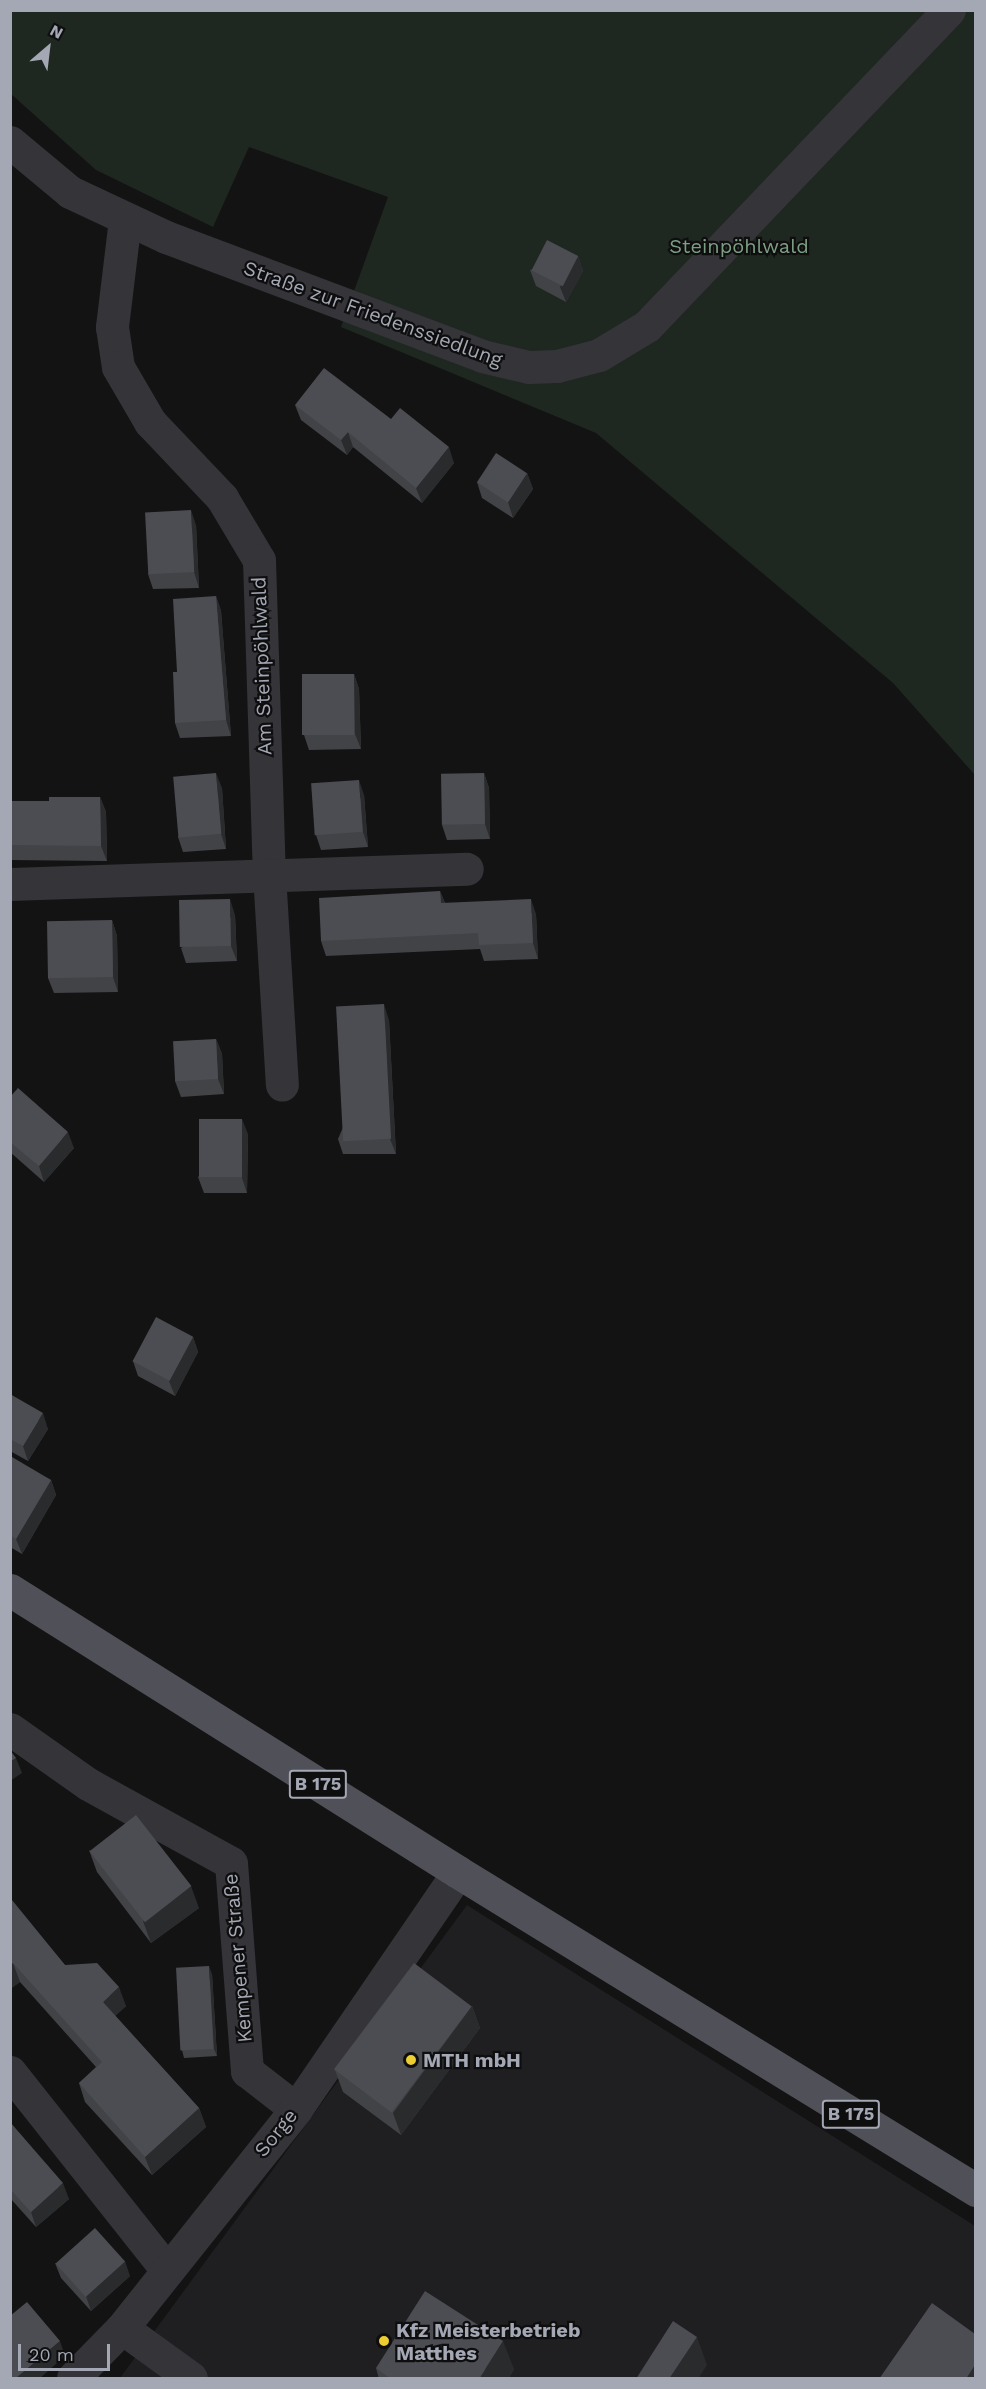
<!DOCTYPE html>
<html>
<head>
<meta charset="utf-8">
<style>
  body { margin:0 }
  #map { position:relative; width:986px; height:2389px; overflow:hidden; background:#131314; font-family:"Work Sans",sans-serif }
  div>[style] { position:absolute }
  .built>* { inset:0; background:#1f1f21 }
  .green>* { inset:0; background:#1f2721 }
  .street>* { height:33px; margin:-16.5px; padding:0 16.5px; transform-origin:16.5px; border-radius:16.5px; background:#343439 }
  .primary>* { height:33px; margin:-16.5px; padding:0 16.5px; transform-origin:16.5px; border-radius:16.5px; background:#505058 }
  .wall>* { inset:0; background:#414346 }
  .shaded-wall>* { inset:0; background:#2a2b2d }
  .building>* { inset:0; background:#4c4d52; transform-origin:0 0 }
  .dots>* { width:16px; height:16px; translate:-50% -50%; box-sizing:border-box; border:3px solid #0e0e0f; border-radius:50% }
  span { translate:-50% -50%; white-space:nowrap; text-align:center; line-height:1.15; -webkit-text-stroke:4.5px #0e0e0f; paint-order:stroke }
  .shield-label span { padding:2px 4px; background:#0e0e0f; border:2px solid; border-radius:4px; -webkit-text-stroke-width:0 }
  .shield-label { font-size:18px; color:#a4a7b4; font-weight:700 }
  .park-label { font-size:20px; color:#7c9f84 }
  .street-label { font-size:20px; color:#a4a7b4 }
  .poi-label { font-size:20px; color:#a4a7b4; font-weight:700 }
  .left { translate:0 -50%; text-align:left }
  .frame { position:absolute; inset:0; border:12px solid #a4a7b4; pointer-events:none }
  .north { position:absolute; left:18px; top:18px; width:60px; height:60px; -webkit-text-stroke:4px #0e0e0f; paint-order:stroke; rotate:28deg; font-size:16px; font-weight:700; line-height:24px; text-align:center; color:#a4a7b4 }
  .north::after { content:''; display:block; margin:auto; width:21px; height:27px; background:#a4a7b4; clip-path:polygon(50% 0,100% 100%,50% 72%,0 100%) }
  .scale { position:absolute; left:18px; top:2344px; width:92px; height:27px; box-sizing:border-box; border:3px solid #a4a7b4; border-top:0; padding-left:8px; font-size:18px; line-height:21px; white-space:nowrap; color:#a4a7b4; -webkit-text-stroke:4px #0e0e0f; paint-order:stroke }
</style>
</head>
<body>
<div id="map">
  <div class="built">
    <div style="clip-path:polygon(467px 1905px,975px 2226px,975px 2378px,120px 2378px)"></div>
  </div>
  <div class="green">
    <div style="clip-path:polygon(11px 11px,975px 11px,975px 775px,893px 683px,596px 433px,341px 327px,388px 197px,249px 147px,213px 227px,96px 170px,11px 94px)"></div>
  </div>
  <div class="street">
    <div style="left:10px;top:142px;width:78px;rotate:39.8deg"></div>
    <div style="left:70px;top:192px;width:106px;rotate:25.1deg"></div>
    <div style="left:166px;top:237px;width:338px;rotate:20.6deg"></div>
    <div style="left:482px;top:356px;width:48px;rotate:13.2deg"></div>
    <div style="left:529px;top:367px;width:28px;rotate:-2deg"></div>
    <div style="left:557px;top:366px;width:43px;rotate:-14.7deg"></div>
    <div style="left:599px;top:355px;width:56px;rotate:-31.1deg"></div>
    <div style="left:647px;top:326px;width:437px;rotate:-46.3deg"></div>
    <div style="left:125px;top:219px;width:109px;rotate:96.9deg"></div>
    <div style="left:112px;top:327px;width:40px;rotate:81.5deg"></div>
    <div style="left:118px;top:367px;width:64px;rotate:59.8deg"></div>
    <div style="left:150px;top:422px;width:105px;rotate:46.5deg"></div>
    <div style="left:222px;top:498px;width:72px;rotate:59.2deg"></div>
    <div style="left:259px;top:560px;width:314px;rotate:88.2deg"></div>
    <div style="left:269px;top:874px;width:211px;rotate:86.5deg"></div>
    <div style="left:10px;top:884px;width:457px;rotate:-1.9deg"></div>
    <div style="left:10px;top:1729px;width:95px;rotate:35.2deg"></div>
    <div style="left:88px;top:1784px;width:163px;rotate:28.9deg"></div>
    <div style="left:231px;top:1863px;width:209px;rotate:85.6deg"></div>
    <div style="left:247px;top:2071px;width:62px;rotate:37.8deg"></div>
    <div style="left:10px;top:2072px;width:251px;rotate:51.6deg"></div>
    <div style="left:122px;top:2328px;width:85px;rotate:35.9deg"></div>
    <div style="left:73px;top:2378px;width:70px;rotate:-45.6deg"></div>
    <div style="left:122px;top:2328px;width:280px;rotate:-51.5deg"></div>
    <div style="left:296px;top:2109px;width:287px;rotate:-55.6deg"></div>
  </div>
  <div class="primary">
    <div style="left:10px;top:1590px;width:529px;rotate:32.19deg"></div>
    <div style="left:458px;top:1872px;width:608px;rotate:31.55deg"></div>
  </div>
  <div class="wall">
    <div style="clip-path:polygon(578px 256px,583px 271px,566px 302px,536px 286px,530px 270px)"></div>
    <div style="clip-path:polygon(295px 405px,454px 463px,422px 503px,353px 447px,347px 455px,301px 420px)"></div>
    <div style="clip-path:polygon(527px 473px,533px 489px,513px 518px,482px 498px,477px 482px)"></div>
    <div style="clip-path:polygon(196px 525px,199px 588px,153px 589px,148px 574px)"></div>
    <div style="clip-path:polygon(216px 596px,221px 611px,231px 736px,180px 738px,175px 723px,177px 672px)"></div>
    <div style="clip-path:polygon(354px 674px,359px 689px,361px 749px,309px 750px,304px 735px)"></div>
    <div style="clip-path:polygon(484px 773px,489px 788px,490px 839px,447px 840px,442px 825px)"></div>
    <div style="clip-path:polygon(222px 788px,226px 849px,183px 852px,178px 837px)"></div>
    <div style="clip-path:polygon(364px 795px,368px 847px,321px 850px,316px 835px)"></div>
    <div style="clip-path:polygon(100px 797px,106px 812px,107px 861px,10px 860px,10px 801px,49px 801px)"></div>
    <div style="clip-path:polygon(440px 891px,445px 903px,536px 914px,538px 959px,484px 961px,480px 949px,326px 956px,321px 941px)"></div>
    <div style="clip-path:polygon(235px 915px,237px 961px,186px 963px,181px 948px)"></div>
    <div style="clip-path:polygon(112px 920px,117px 936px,118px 992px,54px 993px,48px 978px)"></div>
    <div style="clip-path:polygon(389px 1020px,396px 1154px,343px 1154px,338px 1139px)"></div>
    <div style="clip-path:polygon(216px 1039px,222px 1054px,224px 1094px,181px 1097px,175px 1081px)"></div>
    <div style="clip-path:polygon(10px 1097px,74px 1148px,44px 1182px,10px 1152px)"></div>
    <div style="clip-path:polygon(248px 1134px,247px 1193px,204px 1193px,198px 1177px)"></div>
    <div style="clip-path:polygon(193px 1337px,198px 1352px,175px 1396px,138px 1376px,133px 1361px)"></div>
    <div style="clip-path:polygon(10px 1394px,48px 1429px,28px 1461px,10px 1451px)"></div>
    <div style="clip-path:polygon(10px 1460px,51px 1480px,56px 1495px,22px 1554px,10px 1547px)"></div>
    <div style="clip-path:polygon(89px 1850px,199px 1908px,151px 1943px,97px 1872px)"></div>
    <div style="clip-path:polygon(10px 1902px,65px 1965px,126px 2006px,115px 2016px,199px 2108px,206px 2127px,152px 2175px,85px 2102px,79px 2083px,96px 2067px,20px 1982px,10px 1989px)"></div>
    <div style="clip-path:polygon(212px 1974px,217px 2056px,184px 2058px,182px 2050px)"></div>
    <div style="clip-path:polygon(472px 2006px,480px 2028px,401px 2135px,343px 2092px,335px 2070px)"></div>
    <div style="clip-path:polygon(10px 2122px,69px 2199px,36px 2227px,10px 2198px)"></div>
    <div style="clip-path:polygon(55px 2263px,130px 2276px,91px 2311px,61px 2278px)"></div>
    <div style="clip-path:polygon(376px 2368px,514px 2369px,508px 2379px,379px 2379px)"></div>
  </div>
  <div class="shaded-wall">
    <div style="clip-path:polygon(578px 256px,583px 271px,566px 302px,560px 287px)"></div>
    <div style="clip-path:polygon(348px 432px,353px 447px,347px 455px,341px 440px)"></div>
    <div style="clip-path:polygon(449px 447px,454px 463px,422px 503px,416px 488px)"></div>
    <div style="clip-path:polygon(527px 473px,533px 489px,513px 518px,508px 502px)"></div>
    <div style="clip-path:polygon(191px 510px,196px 525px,199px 588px,194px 572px)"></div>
    <div style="clip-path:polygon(216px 596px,221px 611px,231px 736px,226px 720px)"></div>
    <div style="clip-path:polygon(354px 674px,359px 689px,361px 749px,355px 734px)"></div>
    <div style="clip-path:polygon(216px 773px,222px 788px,226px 849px,221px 834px)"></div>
    <div style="clip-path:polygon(484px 773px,489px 788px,490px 839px,485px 824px)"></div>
    <div style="clip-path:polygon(359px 780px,364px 795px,368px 847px,363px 832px)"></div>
    <div style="clip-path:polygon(100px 797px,106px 812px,107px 861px,101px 846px)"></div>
    <div style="clip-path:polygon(440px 891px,446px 906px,441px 903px)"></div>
    <div style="clip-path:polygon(230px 899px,235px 915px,237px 961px,231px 946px)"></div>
    <div style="clip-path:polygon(531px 899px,536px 914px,538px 959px,533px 943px)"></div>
    <div style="clip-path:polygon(112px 920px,117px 936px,118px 992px,113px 977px)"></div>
    <div style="clip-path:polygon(384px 1004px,389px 1020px,396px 1154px,390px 1139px)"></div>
    <div style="clip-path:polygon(216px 1039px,222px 1054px,224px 1094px,218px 1079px)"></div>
    <div style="clip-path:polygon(242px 1119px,248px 1134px,247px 1193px,242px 1178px)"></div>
    <div style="clip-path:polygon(68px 1132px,74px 1148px,44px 1182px,39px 1166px)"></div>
    <div style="clip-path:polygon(193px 1337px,198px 1352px,175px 1396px,169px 1381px)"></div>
    <div style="clip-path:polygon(43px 1413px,48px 1429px,28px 1461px,23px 1446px)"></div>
    <div style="clip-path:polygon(51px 1480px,56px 1495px,22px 1554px,16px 1539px)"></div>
    <div style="clip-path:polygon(16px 1758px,22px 1773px,10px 1781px,10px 1762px)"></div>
    <div style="clip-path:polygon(191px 1886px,199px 1908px,151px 1943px,143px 1921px)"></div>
    <div style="clip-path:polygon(13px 1963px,20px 1982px,10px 1989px,10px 1965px)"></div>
    <div style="clip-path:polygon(209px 1966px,212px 1974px,217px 2056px,214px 2049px)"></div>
    <div style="clip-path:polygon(119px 1987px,126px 2006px,110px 2021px,103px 2002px)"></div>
    <div style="clip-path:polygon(472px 2006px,480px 2028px,401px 2135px,393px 2113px)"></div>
    <div style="clip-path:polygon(199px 2108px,206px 2127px,152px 2175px,145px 2157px)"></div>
    <div style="clip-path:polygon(63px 2183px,69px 2199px,36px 2227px,31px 2212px)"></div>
    <div style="clip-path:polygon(125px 2261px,130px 2276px,91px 2311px,86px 2296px)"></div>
    <div style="clip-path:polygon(697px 2337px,707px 2365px,698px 2379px,669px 2379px)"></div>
    <div style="clip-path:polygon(60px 2341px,65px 2356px,39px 2379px,15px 2379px)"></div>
    <div style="clip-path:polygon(503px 2341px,514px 2369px,508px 2379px,479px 2379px)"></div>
    <div style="clip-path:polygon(975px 2365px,975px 2379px,966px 2379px)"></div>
  </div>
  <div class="building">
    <div style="left:547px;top:240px;width:35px;height:34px;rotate:27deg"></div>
    <div style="clip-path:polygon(324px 368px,391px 419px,400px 408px,449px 447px,416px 488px,348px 432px,341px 440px,295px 405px)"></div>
    <div style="left:496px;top:453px;width:37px;height:35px;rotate:33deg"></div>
    <div style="left:191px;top:510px;width:62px;height:46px;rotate:87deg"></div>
    <div style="clip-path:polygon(216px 596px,226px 720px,175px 723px,173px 672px,177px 672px,173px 599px)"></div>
    <div style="left:302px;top:674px;width:52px;height:61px"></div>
    <div style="left:216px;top:773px;width:61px;height:43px;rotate:85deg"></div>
    <div style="left:484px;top:773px;width:51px;height:43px;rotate:89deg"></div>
    <div style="left:359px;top:780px;width:52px;height:48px;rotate:86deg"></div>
    <div style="clip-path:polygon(49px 797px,100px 797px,101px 846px,10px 845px,10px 801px,49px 801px)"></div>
    <div style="clip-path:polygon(440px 891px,441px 903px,531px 899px,533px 943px,479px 945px,478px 933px,321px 941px,319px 898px)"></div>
    <div style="left:230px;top:899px;width:47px;height:51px;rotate:89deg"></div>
    <div style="left:112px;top:920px;width:57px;height:65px;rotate:89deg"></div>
    <div style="left:384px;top:1004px;width:135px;height:48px;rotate:87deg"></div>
    <div style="left:216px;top:1039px;width:40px;height:43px;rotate:87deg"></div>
    <div style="clip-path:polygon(18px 1088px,68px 1132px,39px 1166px,10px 1142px,10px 1097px)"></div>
    <div style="left:199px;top:1119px;width:43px;height:58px"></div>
    <div style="left:156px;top:1317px;width:42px;height:50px;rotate:28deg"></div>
    <div style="clip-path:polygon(10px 1394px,43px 1413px,23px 1446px,10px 1439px)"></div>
    <div style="clip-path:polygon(12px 1457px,51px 1480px,16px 1539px,10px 1535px,10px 1460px)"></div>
    <div style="clip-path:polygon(10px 1750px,16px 1758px,10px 1762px)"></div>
    <div style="left:136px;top:1815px;width:90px;height:59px;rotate:52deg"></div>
    <div style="clip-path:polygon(12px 1900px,65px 1965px,97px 1963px,119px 1987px,103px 2002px,199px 2108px,145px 2157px,79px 2083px,102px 2062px,13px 1963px,10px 1965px,10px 1902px)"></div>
    <div style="left:414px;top:1963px;width:72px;height:133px;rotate:37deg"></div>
    <div style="left:209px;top:1966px;width:83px;height:33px;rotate:87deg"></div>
    <div style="clip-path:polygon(10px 2122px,63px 2183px,31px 2212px,10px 2189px)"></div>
    <div style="left:95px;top:2228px;width:45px;height:53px;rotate:48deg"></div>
    <div style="clip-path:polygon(425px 2291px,503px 2341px,479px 2379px,391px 2379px,376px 2368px)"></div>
    <div style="clip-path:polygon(27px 2302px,60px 2341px,15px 2379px,10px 2379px,10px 2316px)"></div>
    <div style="clip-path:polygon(932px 2303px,975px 2334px,975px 2365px,966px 2379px,879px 2379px)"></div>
    <div style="clip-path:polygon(673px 2321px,697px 2337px,669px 2379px,636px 2379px)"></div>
  </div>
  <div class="dots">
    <div style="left:411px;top:2060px;background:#edce32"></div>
    <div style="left:384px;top:2341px;background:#edce32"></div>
  </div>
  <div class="shield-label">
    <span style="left:318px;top:1784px">B 175</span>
    <span style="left:851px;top:2114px">B 175</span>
  </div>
  <div class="park-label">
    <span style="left:739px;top:246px">Steinpöhlwald</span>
  </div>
  <div class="street-label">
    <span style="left:373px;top:314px;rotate:20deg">Straße zur Friedenssiedlung</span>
    <span style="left:262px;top:666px;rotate:-92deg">Am Steinpöhlwald</span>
    <span style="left:238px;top:1958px;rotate:-95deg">Kempener Straße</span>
    <span style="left:276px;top:2133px;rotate:-51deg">Sorge</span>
  </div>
  <div class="poi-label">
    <span class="left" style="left:423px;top:2060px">MTH mbH</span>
    <span class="left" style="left:396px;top:2342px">Kfz Meisterbetrieb<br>Matthes</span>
  </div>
  <div class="frame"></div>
  <div class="north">N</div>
  <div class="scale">20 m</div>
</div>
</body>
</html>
